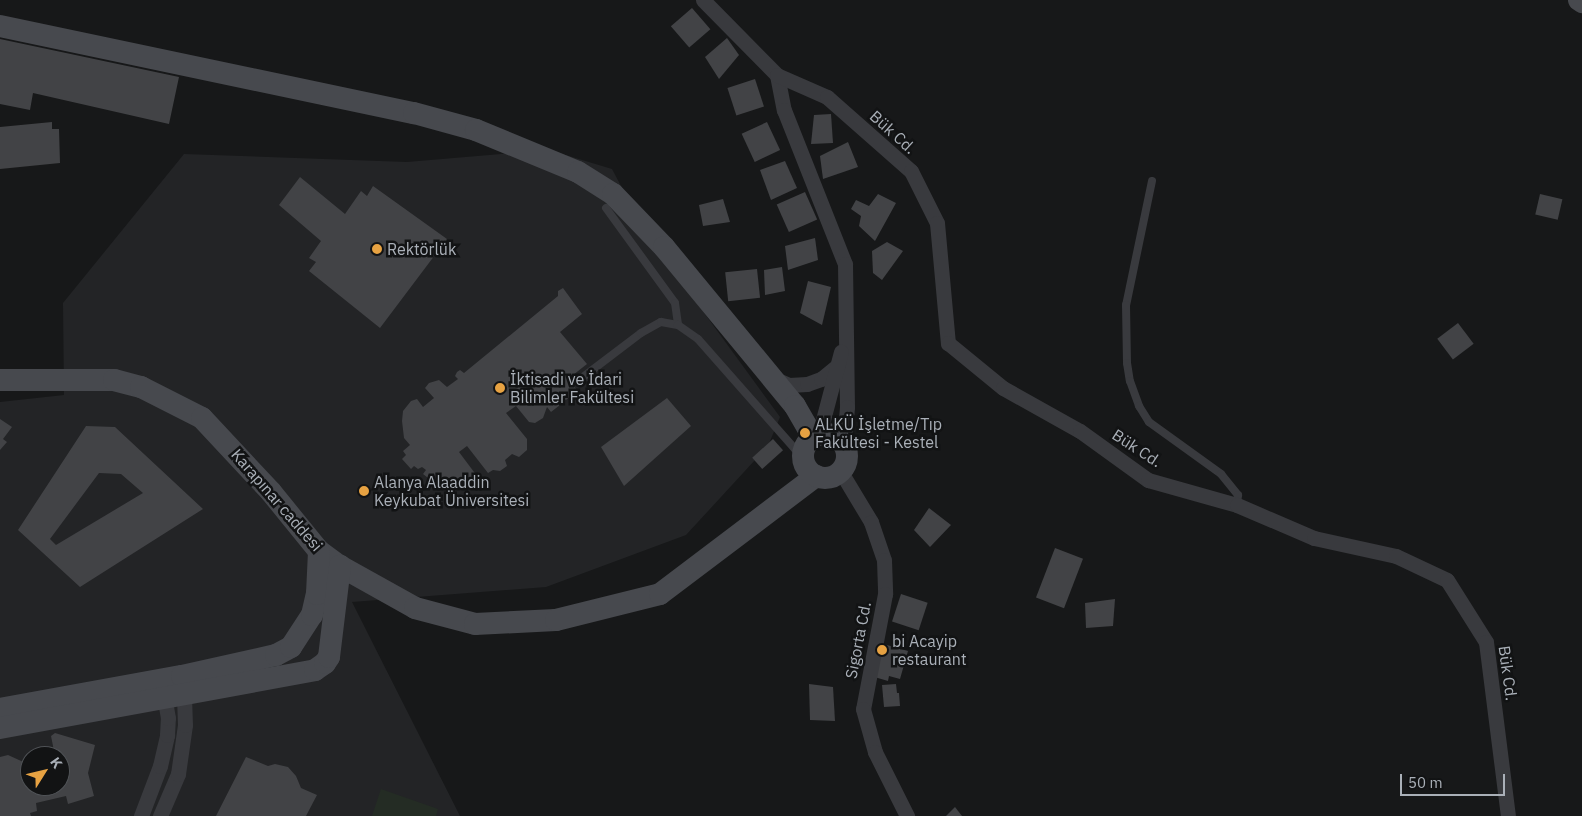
<!DOCTYPE html>
<html>
<head>
<meta charset="utf-8">
<style>
  body { margin:0 }
  #map { position:relative; width:1582px; height:816px; overflow:hidden; background:#171819; font-family:"IBM Plex Sans",sans-serif }
  div>[style] { position:absolute }
  .built>* { inset:0; background:#232426 }
  .green>* { inset:0; background:#242c24 }
  .building>* { inset:0; background:#424346; transform-origin:0 0 }
  .lane>* { height:8px; margin:-4px; padding:0 4px; transform-origin:4px; border-radius:4px; background:#393a3e }
  .street>* { height:15px; margin:-7.5px; padding:0 7.5px; transform-origin:7.5px; border-radius:7.5px; background:#393a3e }
  .secondary>* { height:22px; margin:-11px; padding:0 11px; transform-origin:11px; border-radius:11px; background:#47494e }
  .secondary>.ring { margin:-11px; padding:0; box-sizing:content-box; background:none; border:22px solid #47494e; border-radius:50% }
  .dots>* { width:14px; height:14px; translate:-50% -50%; box-sizing:border-box; border:2px solid #121314; border-radius:50% }
  span { translate:-50% -50%; white-space:nowrap; text-align:center; line-height:1.15; -webkit-text-stroke:5px #121314; paint-order:stroke }
  .street-label { font-size:16px; color:#aab0b8 }
  .poi-label { font-size:16px; color:#aab0b8 }
  .left { translate:0 -50%; text-align:left }
  .north { position:absolute; left:20px; top:746px; width:50px; height:50px; box-sizing:border-box; background:#121314; border:1px solid #4f5256; border-radius:50%; rotate:54deg; font-size:14px; font-weight:700; line-height:20px; text-align:center; color:#aab0b8 }
  .north::after { content:''; display:block; margin:auto; width:18px; height:22px; background:#e7a242; clip-path:polygon(50% 0,100% 100%,50% 72%,0 100%) }
  .scale { position:absolute; left:1400px; top:774px; width:105px; height:22px; box-sizing:border-box; border:2px solid #aab0b8; border-top:0; padding-left:6px; font-size:15px; line-height:18px; white-space:nowrap; color:#aab0b8; -webkit-text-stroke:4px #121314; paint-order:stroke }
</style>
</head>
<body>
<div id="map">
  <div class="built">
    <div style="clip-path:polygon(evenodd,549px 150px,612px 169px,646px 233px,780px 417px,768px 446px,686px 535px,546px 587px,352px 602px,460px 816px,0 816px,0 402px,64px 395px,63px 303px,184px 154px,407px 162px,549px 150px,30px 756px,60px 756px,60px 786px,30px 786px,30px 756px)"></div>
  </div>
  <div class="green">
    <div style="clip-path:polygon(381px 789px,438px 809px,436px 816px,372px 816px)"></div>
  </div>
  <div class="building">
    <div style="left:692px;top:8px;width:28px;height:28px;rotate:49deg"></div>
    <div style="clip-path:polygon(727px 38px,739px 55px,719px 79px,705px 57px)"></div>
    <div style="clip-path:polygon(0 39px,179px 77px,169px 124px,33px 93px,30px 110px,0 104px)"></div>
    <div style="left:755px;top:79px;width:29px;height:29px;rotate:72deg"></div>
    <div style="clip-path:polygon(831px 114px,833px 143px,811px 144px,814px 115px)"></div>
    <div style="clip-path:polygon(52px 122px,52px 129px,59px 129px,60px 163px,0 169px,0 127px)"></div>
    <div style="left:767px;top:122px;width:31px;height:28px;rotate:65deg"></div>
    <div style="clip-path:polygon(848px 142px,858px 167px,823px 179px,820px 156px)"></div>
    <div style="clip-path:polygon(785px 161px,797px 188px,771px 200px,760px 170px)"></div>
    <div style="clip-path:polygon(300px 177px,345px 214px,361px 191px,367px 196px,373px 186px,447px 239px,380px 328px,309px 271px,316px 262px,309px 258px,321px 241px,279px 205px)"></div>
    <div style="left:805px;top:192px;width:30px;height:31px;rotate:66deg"></div>
    <div style="clip-path:polygon(878px 194px,896px 203px,875px 241px,859px 226px,861px 216px,851px 209px,856px 200px,869px 206px)"></div>
    <div style="left:1540px;top:194px;width:23px;height:21px;rotate:13deg"></div>
    <div style="clip-path:polygon(723px 199px,730px 222px,703px 226px,699px 205px)"></div>
    <div style="clip-path:polygon(815px 238px,818px 260px,788px 270px,785px 246px)"></div>
    <div style="clip-path:polygon(887px 242px,903px 251px,882px 280px,873px 273px,872px 251px)"></div>
    <div style="clip-path:polygon(782px 267px,785px 291px,765px 295px,764px 270px)"></div>
    <div style="left:757px;top:269px;width:29px;height:32px;rotate:84deg"></div>
    <div style="clip-path:polygon(808px 281px,831px 287px,822px 325px,800px 313px)"></div>
    <div style="clip-path:polygon(563px 288px,582px 314px,560px 332px,587px 364px,568px 379px,577px 390px,566px 400px,562px 398px,559px 400px,560px 405px,551px 412px,547px 407px,543px 418px,535px 423px,529px 422px,516px 406px,506px 413px,527px 439px,527px 450px,519px 457px,512px 454px,505px 460px,507px 466px,500px 471px,493px 470px,488px 473px,467px 446px,459px 452px,477px 476px,465px 484px,449px 486px,432px 481px,423px 474px,426px 470px,422px 467px,418px 469px,414px 466px,411px 469px,402px 459px,406px 455px,403px 451px,410px 445px,404px 438px,402px 421px,403px 411px,411px 401px,417px 399px,423px 407px,434px 398px,425px 388px,429px 383px,439px 380px,447px 387px,458px 379px,455px 376px,457px 372px,460px 370px,464px 373px,558px 296px,558px 291px)"></div>
    <div style="left:1458px;top:323px;width:26px;height:26px;rotate:53deg"></div>
    <div style="clip-path:polygon(667px 398px,691px 426px,624px 486px,601px 447px)"></div>
    <div style="clip-path:polygon(0 419px,12px 427px,3px 439px,7px 442px,0 450px)"></div>
    <div style="clip-path:polygon(evenodd,86px 426px,115px 427px,203px 509px,80px 587px,18px 530px,86px 426px,99px 473px,121px 474px,143px 493px,56px 545px,50px 539px,99px 473px)"></div>
    <div style="left:773px;top:439px;width:15px;height:28px;rotate:48deg"></div>
    <div style="clip-path:polygon(929px 508px,951px 525px,930px 547px,914px 530px)"></div>
    <div style="left:1055px;top:548px;width:30px;height:53px;rotate:21deg"></div>
    <div style="left:901px;top:594px;width:28px;height:29px;rotate:18deg"></div>
    <div style="clip-path:polygon(1115px 599px,1113px 626px,1086px 628px,1085px 603px)"></div>
    <div style="clip-path:polygon(880px 643px,908px 651px,900px 679px,889px 676px,888px 681px,871px 676px)"></div>
    <div style="clip-path:polygon(809px 684px,833px 687px,835px 721px,810px 720px)"></div>
    <div style="clip-path:polygon(896px 684px,897px 693px,899px 693px,900px 706px,884px 707px,882px 685px)"></div>
    <div style="clip-path:polygon(55px 733px,95px 745px,88px 773px,94px 796px,68px 804px,66px 796px,36px 803px,37px 811px,30px 813px,31px 816px,0 816px,0 757px,8px 755px,30px 765px,30px 786px,60px 786px,60px 756px,55px 756px,51px 736px)"></div>
    <div style="clip-path:polygon(246px 757px,268px 766px,275px 764px,288px 767px,296px 776px,301px 788px,317px 795px,306px 816px,216px 816px)"></div>
    <div style="clip-path:polygon(955px 807px,962px 816px,946px 816px)"></div>
  </div>
  <div class="lane">
    <div style="left:1152px;top:181px;width:127px;rotate:101.8deg"></div>
    <div style="left:1126px;top:305px;width:58px;rotate:89deg"></div>
    <div style="left:1127px;top:363px;width:18px;rotate:81deg"></div>
    <div style="left:1130px;top:381px;width:27px;rotate:70deg"></div>
    <div style="left:1139px;top:406px;width:19px;rotate:58deg"></div>
    <div style="left:1149px;top:422px;width:89px;rotate:35.8deg"></div>
    <div style="left:1221px;top:474px;width:27px;rotate:51deg"></div>
    <div style="left:1238px;top:495px;width:10px;rotate:96deg"></div>
    <div style="left:606px;top:208px;width:117px;rotate:54deg"></div>
    <div style="left:675px;top:303px;width:22px;rotate:82deg"></div>
    <div style="left:583px;top:377px;width:73px;rotate:-37.2deg"></div>
    <div style="left:641px;top:333px;width:23px;rotate:-29deg"></div>
    <div style="left:661px;top:322px;width:17px;rotate:10deg"></div>
    <div style="left:678px;top:325px;width:24px;rotate:35deg"></div>
    <div style="left:698px;top:339px;width:147px;rotate:48.6deg"></div>
    <div style="left:795px;top:449px;width:10px;rotate:37deg"></div>
  </div>
  <div class="street">
    <div style="left:703px;top:0;width:105px;rotate:45.4deg"></div>
    <div style="left:777px;top:75px;width:36px;rotate:79deg"></div>
    <div style="left:784px;top:110px;width:166px;rotate:68.4deg"></div>
    <div style="left:845px;top:264px;width:143px;rotate:89.2deg"></div>
    <div style="left:847px;top:407px;width:38px;rotate:95deg"></div>
    <div style="left:777px;top:75px;width:55px;rotate:23.7deg"></div>
    <div style="left:827px;top:97px;width:112px;rotate:41.4deg"></div>
    <div style="left:911px;top:171px;width:58px;rotate:63.4deg"></div>
    <div style="left:937px;top:223px;width:121px;rotate:84.8deg"></div>
    <div style="left:948px;top:343px;width:71px;rotate:39.3deg"></div>
    <div style="left:1003px;top:388px;width:88px;rotate:29.2deg"></div>
    <div style="left:1080px;top:431px;width:84px;rotate:35.8deg"></div>
    <div style="left:1148px;top:480px;width:92px;rotate:15.7deg"></div>
    <div style="left:1237px;top:505px;width:84px;rotate:23.2deg"></div>
    <div style="left:1314px;top:538px;width:84px;rotate:12.4deg"></div>
    <div style="left:1396px;top:556px;width:56px;rotate:25.2deg"></div>
    <div style="left:1447px;top:580px;width:73px;rotate:57.8deg"></div>
    <div style="left:1486px;top:642px;width:175px;rotate:82.8deg"></div>
    <div style="left:773px;top:378px;width:17px;rotate:24deg"></div>
    <div style="left:789px;top:385px;width:18px;rotate:-3deg"></div>
    <div style="left:807px;top:384px;width:15px;rotate:-20deg"></div>
    <div style="left:821px;top:379px;width:22px;rotate:-39deg"></div>
    <div style="left:819px;top:435px;width:86px;rotate:-75.2deg"></div>
    <div style="left:841px;top:472px;width:58px;rotate:59deg"></div>
    <div style="left:871px;top:522px;width:40px;rotate:71.1deg"></div>
    <div style="left:884px;top:560px;width:34px;rotate:88deg"></div>
    <div style="left:885px;top:594px;width:117px;rotate:100.8deg"></div>
    <div style="left:863px;top:709px;width:45px;rotate:74.4deg"></div>
    <div style="left:875px;top:752px;width:72px;rotate:63.4deg"></div>
    <div style="left:141px;top:816px;width:53px;rotate:-69.2deg"></div>
    <div style="left:160px;top:766px;width:32px;rotate:-77deg"></div>
    <div style="left:167px;top:735px;width:17px;rotate:-87deg"></div>
    <div style="left:168px;top:718px;width:29px;rotate:-100deg"></div>
    <div style="left:160px;top:816px;width:46px;rotate:-66.8deg"></div>
    <div style="left:178px;top:774px;width:49px;rotate:-81.9deg"></div>
    <div style="left:185px;top:725px;width:38px;rotate:-92deg"></div>
  </div>
  <div class="secondary">
    <div style="left:1579px;top:0;width:4px;rotate:34deg"></div>
    <div style="left:0;top:26px;width:423px;rotate:11.9deg"></div>
    <div style="left:414px;top:113px;width:64px;rotate:15.3deg"></div>
    <div style="left:476px;top:130px;width:110px;rotate:22.4deg"></div>
    <div style="left:578px;top:172px;width:41px;rotate:32.2deg"></div>
    <div style="left:613px;top:194px;width:74px;rotate:46.1deg"></div>
    <div style="left:664px;top:247px;width:206px;rotate:50.5deg"></div>
    <div style="left:795px;top:406px;width:36px;rotate:60deg"></div>
    <div style="left:0;top:380px;width:114px"></div>
    <div style="left:114px;top:380px;width:28px;rotate:15deg"></div>
    <div style="left:141px;top:387px;width:68px;rotate:26.9deg"></div>
    <div style="left:202px;top:418px;width:101px;rotate:47deg"></div>
    <div style="left:271px;top:492px;width:76px;rotate:50.9deg"></div>
    <div style="left:319px;top:551px;width:26px;rotate:36deg"></div>
    <div style="left:340px;top:566px;width:86px;rotate:29.2deg"></div>
    <div style="left:415px;top:608px;width:62px;rotate:14.9deg"></div>
    <div style="left:475px;top:624px;width:81px;rotate:-2.8deg"></div>
    <div style="left:556px;top:620px;width:107px;rotate:-14deg"></div>
    <div style="left:660px;top:594px;width:196px;rotate:-37.1deg"></div>
    <div class="ring" style="left:803px;top:434px;width:22px;height:22px"></div>
    <div style="left:0;top:709px;width:185px;rotate:-10.3deg"></div>
    <div style="left:182px;top:676px;width:96px;rotate:-12.6deg"></div>
    <div style="left:276px;top:655px;width:17px;rotate:-28deg"></div>
    <div style="left:291px;top:647px;width:38px;rotate:-57deg"></div>
    <div style="left:312px;top:615px;width:22px;rotate:-77deg"></div>
    <div style="left:317px;top:594px;width:43px;rotate:-87.3deg"></div>
    <div style="left:0;top:728px;width:320px;rotate:-10.4deg"></div>
    <div style="left:315px;top:670px;width:12px;rotate:-35deg"></div>
    <div style="left:325px;top:663px;width:7px;rotate:-56deg"></div>
    <div style="left:329px;top:657px;width:92px;rotate:-83.1deg"></div>
  </div>
  <div class="dots">
    <div style="left:377px;top:249px;background:#e7a242"></div>
    <div style="left:500px;top:388px;background:#e7a242"></div>
    <div style="left:805px;top:433px;background:#e7a242"></div>
    <div style="left:364px;top:491px;background:#e7a242"></div>
    <div style="left:882px;top:650px;background:#e7a242"></div>
  </div>
  <div class="street-label">
    <span style="left:893px;top:132px;rotate:42deg">Bük Cd.</span>
    <span style="left:1137px;top:448px;rotate:33deg">Bük Cd.</span>
    <span style="left:277px;top:500px;rotate:49deg">Karapınar caddesi</span>
    <span style="left:858px;top:640px;rotate:-79deg">Sigorta Cd.</span>
    <span style="left:1508px;top:673px;rotate:82deg">Bük Cd.</span>
  </div>
  <div class="poi-label">
    <span class="left" style="left:387px;top:249px">Rektörlük</span>
    <span class="left" style="left:510px;top:388px">İktisadi ve İdari<br>Bilimler Fakültesi</span>
    <span class="left" style="left:815px;top:433px">ALKÜ İşletme/Tıp<br>Fakültesi - Kestel</span>
    <span class="left" style="left:374px;top:491px">Alanya Alaaddin<br>Keykubat Üniversitesi</span>
    <span class="left" style="left:892px;top:650px">bi Acayip<br>restaurant</span>
  </div>
  <div class="north">K</div>
  <div class="scale">50 m</div>
</div>
</body>
</html>
